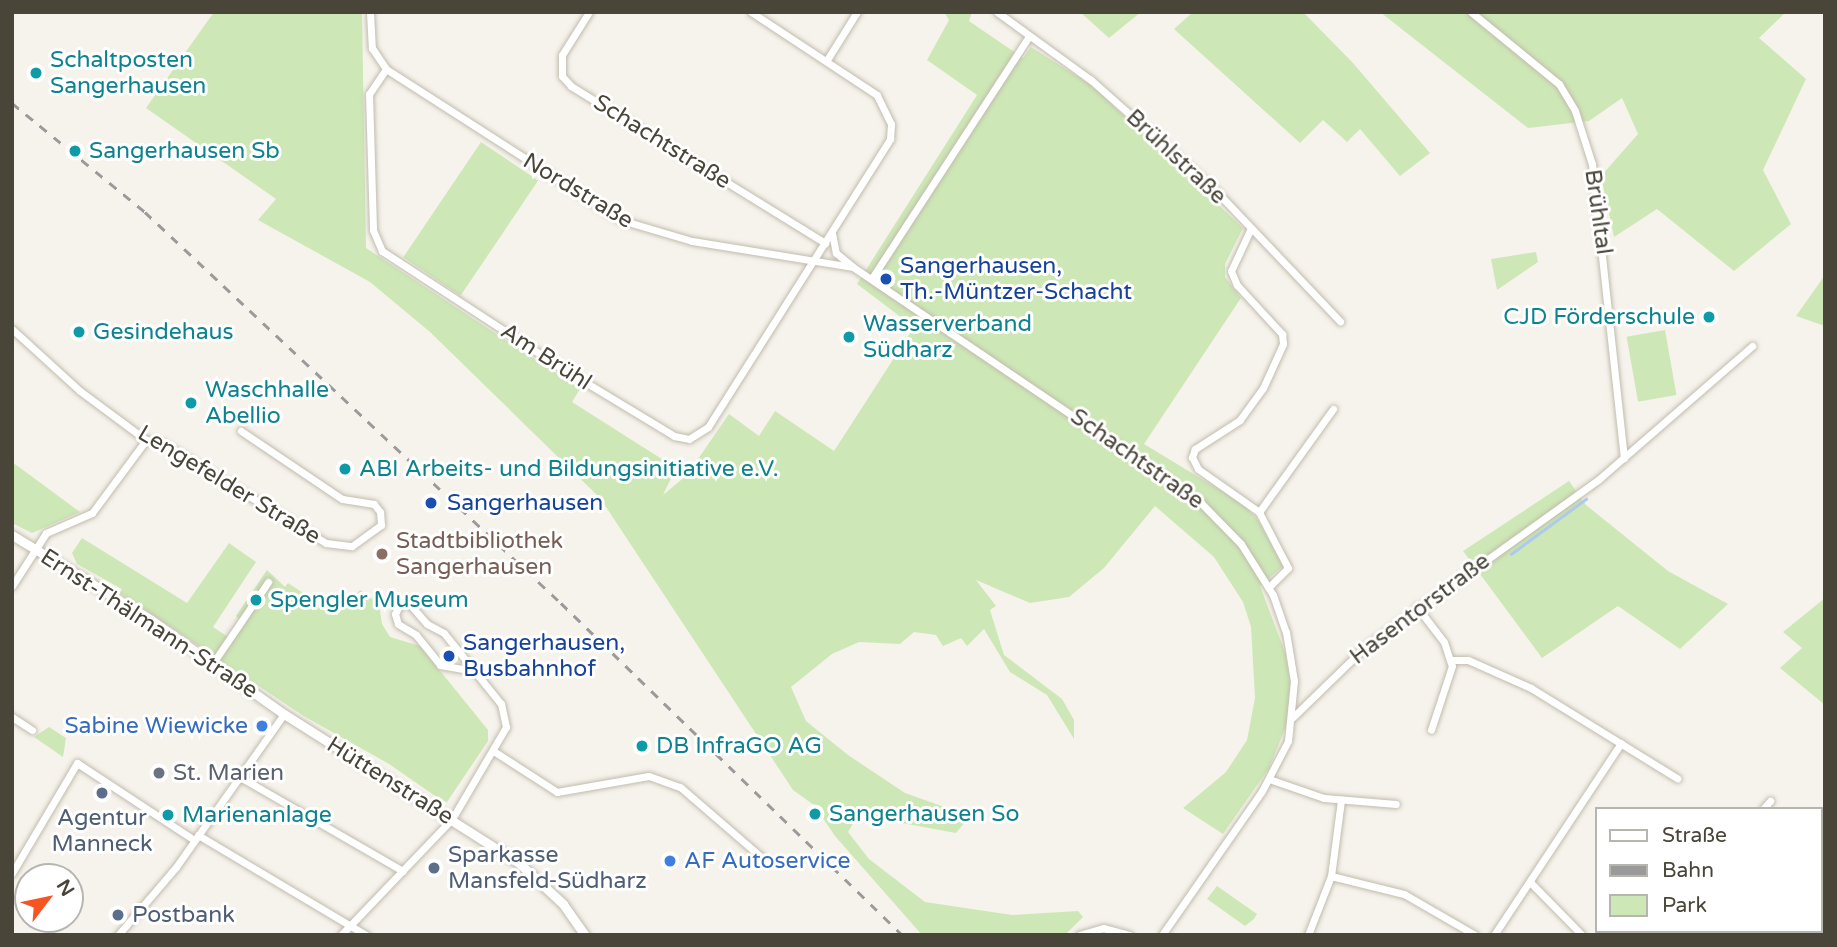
<!DOCTYPE html>
<html>
<head>
<meta charset="utf-8">
<style>
  body { margin:0 }
  #map { position:relative; width:1837px; height:947px; overflow:hidden; background:#f6f3ec; font-family:"Varela Round",sans-serif }
  div>[style] { position:absolute }
  .green>* { inset:0; background:#cde8b6; transform-origin:0 0 }
  .stream>* { height:2.5px; margin:-1.25px; padding:0 1.25px; transform-origin:1.25px; border-radius:1.25px; background:#aacdf0 }
  .roads { filter:drop-shadow(0 0 2px #c1bcae) drop-shadow(0 0 2px #c1bcae) }
  .minor>* { height:7px; margin:-3.5px; padding:0 3.5px; transform-origin:3.5px; border-radius:3.5px; background:#fff }
  .tertiary>* { height:9px; margin:-4.5px; padding:0 4.5px; transform-origin:4.5px; border-radius:4.5px; background:#fff }
  .rail>* { height:2.5px; margin-top:-1.25px; transform-origin:0; background:repeating-linear-gradient(90deg,#9a9a9a 0 9px,transparent 0 18px) }
  .dots>* { width:19px; height:19px; translate:-50% -50%; box-sizing:border-box; border:4px solid #fff; border-radius:50% }
  span { translate:-50% -50%; white-space:nowrap; text-align:center; line-height:1.15; -webkit-text-stroke:6px #fff; paint-order:stroke }
  .culture-label { font-size:23px; color:#0d838f }
  .left { translate:0 -50%; text-align:left }
  .right { translate:-100% -50%; text-align:right }
  .street-label { font-size:23px; color:#4a4539 }
  .transit-label { font-size:23px; color:#164399 }
  .education-label { font-size:23px; color:#785e54 }
  .shop-label { font-size:23px; color:#366cbe }
  .worship-label { font-size:23px; color:#5b616d }
  .service-label { font-size:23px; color:#4e5e75 }
  .frame { position:absolute; inset:0; border:14px solid #4a4539; pointer-events:none }
  .legend { position:absolute; left:1595px; top:807px; width:228px; height:126px; box-sizing:border-box; background:#fff; border:2px solid #b7b5b0; margin:0; padding:9px 12px; list-style:none; font-size:21px; color:#4a4539 }
  .legend li { display:flex; align-items:center; gap:14px; height:35px }
  .legend b { width:35px; border:2px solid #b7b5b0 }
  .north { position:absolute; left:14px; top:863px; width:70px; height:70px; box-sizing:border-box; background:#fff; border:2px solid #b7b5b0; border-radius:50%; rotate:58deg; font-size:19px; font-weight:700; line-height:28px; text-align:center; color:#4a4539 }
  .north::after { content:''; display:block; margin:auto; width:24px; height:32px; background:#f65522; clip-path:polygon(50% 0,100% 100%,50% 72%,0 100%) }
</style>
</head>
<body>
<div id="map">
  <div class="green">
    <div style="clip-path:polygon(214px 12px,362px 12px,366px 248px,580px 389px,572px 402px,676px 468px,663px 495px,687px 475px,729px 414px,759px 436px,775px 411px,834px 451px,914px 327px,857px 284px,977px 95px,927px 60px,949px 20px,944px 12px,972px 12px,969px 21px,1023px 58px,1031px 47px,1091px 85px,1243px 228px,1225px 264px,1225px 277px,1241px 298px,1144px 444px,1243px 504px,1258px 520px,1283px 566px,1260px 586px,1286px 655px,1291px 688px,1287px 724px,1269px 768px,1223px 834px,1183px 808px,1226px 772px,1247px 740px,1255px 698px,1251px 627px,1243px 602px,1214px 557px,1155px 506px,1104px 568px,1069px 597px,1030px 603px,976px 580px,996px 606px,990px 610px,1004px 655px,1062px 699px,1074px 720px,1074px 739px,1047px 695px,1010px 672px,984px 629px,967px 646px,961px 638px,943px 646px,936px 635px,914px 632px,900px 644px,859px 642px,832px 654px,791px 687px,806px 721px,848px 755px,905px 793px,970px 816px,956px 833px,858px 815px,848px 832px,869px 859px,925px 902px,1012px 915px,1078px 911px,1083px 917px,1065px 935px,922px 935px,835px 836px,814px 805px,793px 790px,600px 498px,430px 332px,370px 282px,258px 220px,276px 199px,146px 108px)"></div>
    <div style="clip-path:polygon(1080px 12px,1141px 12px,1109px 38px)"></div>
    <div style="clip-path:polygon(1193px 12px,1303px 12px,1353px 63px,1430px 153px,1400px 176px,1360px 129px,1347px 142px,1323px 120px,1300px 143px,1174px 29px)"></div>
    <div style="clip-path:polygon(1380px 12px,1786px 12px,1759px 38px,1806px 79px,1763px 170px,1791px 224px,1734px 271px,1657px 209px,1614px 237px,1601px 176px,1638px 134px,1622px 98px,1589px 121px,1528px 128px)"></div>
    <div style="left:481px;top:142px;width:69px;height:139px;rotate:34deg"></div>
    <div style="clip-path:polygon(1536px 252px,1538px 262px,1497px 290px,1491px 259px)"></div>
    <div style="clip-path:polygon(1825px 275px,1825px 326px,1796px 316px)"></div>
    <div style="left:1665px;top:330px;width:66px;height:39px;rotate:80deg"></div>
    <div style="clip-path:polygon(12px 462px,23px 470px,80px 512px,32px 533px,12px 523px)"></div>
    <div style="clip-path:polygon(1569px 481px,1586px 505px,1668px 571px,1728px 604px,1680px 649px,1618px 606px,1542px 658px,1463px 551px)"></div>
    <div style="clip-path:polygon(82px 538px,187px 603px,229px 543px,256px 562px,213px 627px,228px 637px,239px 619px,236px 616px,267px 570px,285px 587px,288px 583px,337px 615px,360px 590px,379px 604px,382px 624px,390px 637px,420px 646px,488px 730px,488px 741px,447px 802px,441px 800px,389px 764px,302px 715px,120px 593px,122px 589px,77px 564px,72px 553px)"></div>
    <div style="clip-path:polygon(1825px 598px,1825px 705px,1780px 668px,1802px 648px,1783px 632px)"></div>
    <div style="clip-path:polygon(49px 727px,66px 738px,63px 757px,34px 737px)"></div>
    <div style="clip-path:polygon(1217px 886px,1257px 914px,1254px 919px,1245px 926px,1207px 899px)"></div>
  </div>
  <div class="stream">
    <div style="left:1511px;top:554px;width:93px;rotate:-36.3deg"></div>
  </div>
  <div class="roads">
    <div class="minor">
      <div style="left:370px;top:12px;width:36px;rotate:87deg"></div>
      <div style="left:372px;top:48px;width:25px;rotate:56deg"></div>
      <div style="left:386px;top:69px;width:279px;rotate:32.7deg"></div>
      <div style="left:621px;top:220px;width:74px;rotate:16.5deg"></div>
      <div style="left:692px;top:241px;width:162px;rotate:9.2deg"></div>
      <div style="left:589px;top:12px;width:51px;rotate:122.1deg"></div>
      <div style="left:562px;top:55px;width:21px;rotate:90deg"></div>
      <div style="left:562px;top:76px;width:13px;rotate:48deg"></div>
      <div style="left:571px;top:86px;width:299px;rotate:31.7deg"></div>
      <div style="left:997px;top:12px;width:116px;rotate:35.9deg"></div>
      <div style="left:1091px;top:80px;width:167px;rotate:41.6deg"></div>
      <div style="left:1216px;top:191px;width:180px;rotate:46.4deg"></div>
      <div style="left:1471px;top:12px;width:114px;rotate:39.3deg"></div>
      <div style="left:1559px;top:84px;width:31px;rotate:59deg"></div>
      <div style="left:1575px;top:111px;width:56px;rotate:72.2deg"></div>
      <div style="left:1592px;top:164px;width:296px;rotate:83.8deg"></div>
      <div style="left:827px;top:60px;width:57px;rotate:-58deg"></div>
      <div style="left:386px;top:69px;width:30px;rotate:124deg"></div>
      <div style="left:369px;top:94px;width:136px;rotate:88.3deg"></div>
      <div style="left:373px;top:230px;width:23px;rotate:67deg"></div>
      <div style="left:382px;top:251px;width:203px;rotate:33.1deg"></div>
      <div style="left:552px;top:362px;width:143px;rotate:31.2deg"></div>
      <div style="left:674px;top:436px;width:15px;rotate:11deg"></div>
      <div style="left:689px;top:439px;width:22px;rotate:-32deg"></div>
      <div style="left:708px;top:427px;width:341px;rotate:-57.7deg"></div>
      <div style="left:890px;top:139px;width:15px;rotate:-86deg"></div>
      <div style="left:891px;top:124px;width:32px;rotate:-116deg"></div>
      <div style="left:877px;top:95px;width:151px;rotate:-146.6deg"></div>
      <div style="left:1251px;top:228px;width:47px;rotate:114.9deg"></div>
      <div style="left:1231px;top:271px;width:15px;rotate:67deg"></div>
      <div style="left:1237px;top:285px;width:67px;rotate:47.4deg"></div>
      <div style="left:1282px;top:334px;width:10px;rotate:84deg"></div>
      <div style="left:1283px;top:344px;width:48px;rotate:114.4deg"></div>
      <div style="left:1263px;top:388px;width:39px;rotate:126deg"></div>
      <div style="left:1240px;top:420px;width:54px;rotate:147.2deg"></div>
      <div style="left:1195px;top:449px;width:9px;rotate:111deg"></div>
      <div style="left:1192px;top:457px;width:13px;rotate:63deg"></div>
      <div style="left:1198px;top:469px;width:75px;rotate:35.2deg"></div>
      <div style="left:1259px;top:512px;width:63px;rotate:62.6deg"></div>
      <div style="left:1288px;top:568px;width:27px;rotate:135deg"></div>
      <div style="left:832px;top:233px;width:20px;rotate:79deg"></div>
      <div style="left:836px;top:253px;width:22px;rotate:39deg"></div>
      <div style="left:853px;top:267px;width:420px;rotate:34.1deg"></div>
      <div style="left:1201px;top:503px;width:57px;rotate:45.7deg"></div>
      <div style="left:1241px;top:544px;width:60px;rotate:57.9deg"></div>
      <div style="left:1273px;top:595px;width:39px;rotate:71deg"></div>
      <div style="left:1286px;top:632px;width:50px;rotate:80.7deg"></div>
      <div style="left:1294px;top:681px;width:60px;rotate:95.7deg"></div>
      <div style="left:1288px;top:741px;width:56px;rotate:117.5deg"></div>
      <div style="left:1262px;top:791px;width:175px;rotate:124.8deg"></div>
      <div style="left:872px;top:278px;width:286px;rotate:-57deg"></div>
      <div style="left:12px;top:329px;width:92px;rotate:42.4deg"></div>
      <div style="left:80px;top:391px;width:82px;rotate:36.6deg"></div>
      <div style="left:146px;top:440px;width:16px;rotate:11deg"></div>
      <div style="left:162px;top:443px;width:192px;rotate:31.4deg"></div>
      <div style="left:326px;top:543px;width:26px;rotate:7deg"></div>
      <div style="left:352px;top:546px;width:36px;rotate:-36deg"></div>
      <div style="left:381px;top:525px;width:13px;rotate:-94deg"></div>
      <div style="left:380px;top:512px;width:10px;rotate:-127deg"></div>
      <div style="left:374px;top:504px;width:32px;rotate:-171deg"></div>
      <div style="left:342px;top:499px;width:122px;rotate:-146deg"></div>
      <div style="left:1259px;top:512px;width:127px;rotate:-54.3deg"></div>
      <div style="left:12px;top:586px;width:63px;rotate:-57.3deg"></div>
      <div style="left:46px;top:533px;width:50px;rotate:-23.5deg"></div>
      <div style="left:92px;top:513px;width:91px;rotate:-53.5deg"></div>
      <div style="left:1417px;top:607px;width:44px;rotate:52.4deg"></div>
      <div style="left:1444px;top:642px;width:25px;rotate:72deg"></div>
      <div style="left:1452px;top:666px;width:67px;rotate:108.2deg"></div>
      <div style="left:1451px;top:660px;width:17px"></div>
      <div style="left:1468px;top:660px;width:69px;rotate:24deg"></div>
      <div style="left:1531px;top:688px;width:172px;rotate:31.7deg"></div>
      <div style="left:213px;top:663px;width:98px;rotate:-55.8deg"></div>
      <div style="left:12px;top:717px;width:24px;rotate:33deg"></div>
      <div style="left:1293px;top:717px;width:99px;rotate:-44.2deg"></div>
      <div style="left:1364px;top:648px;width:289px;rotate:-35.7deg"></div>
      <div style="left:1599px;top:479px;width:203px;rotate:-41deg"></div>
      <div style="left:495px;top:752px;width:74px;rotate:32.8deg"></div>
      <div style="left:557px;top:792px;width:93px;rotate:-9.9deg"></div>
      <div style="left:649px;top:776px;width:33px;rotate:20deg"></div>
      <div style="left:680px;top:787px;width:115px;rotate:40.8deg"></div>
      <div style="left:240px;top:777px;width:188px;rotate:30deg"></div>
      <div style="left:1269px;top:779px;width:58px;rotate:19.1deg"></div>
      <div style="left:1324px;top:798px;width:72px;rotate:4.8deg"></div>
      <div style="left:1763px;top:809px;width:11px;rotate:-49deg"></div>
      <div style="left:198px;top:835px;width:196px;rotate:30.8deg"></div>
      <div style="left:1821px;top:845px;width:4px;rotate:27deg"></div>
      <div style="left:12px;top:873px;width:128px;rotate:-59.4deg"></div>
      <div style="left:77px;top:763px;width:140px;rotate:33.3deg"></div>
      <div style="left:1331px;top:876px;width:75px;rotate:13.9deg"></div>
      <div style="left:1404px;top:894px;width:82px;rotate:30deg"></div>
      <div style="left:1531px;top:883px;width:73px;rotate:45.6deg"></div>
      <div style="left:118px;top:935px;width:89px;rotate:-49.5deg"></div>
      <div style="left:176px;top:867px;width:187px;rotate:-54.8deg"></div>
      <div style="left:341px;top:935px;width:161px;rotate:-46.3deg"></div>
      <div style="left:452px;top:819px;width:107px;rotate:-59.6deg"></div>
      <div style="left:506px;top:727px;width:24px;rotate:-102deg"></div>
      <div style="left:501px;top:704px;width:91px;rotate:-128.8deg"></div>
      <div style="left:444px;top:633px;width:19px;rotate:-152deg"></div>
      <div style="left:427px;top:624px;width:28px;rotate:-131deg"></div>
      <div style="left:409px;top:603px;width:9px;rotate:174deg"></div>
      <div style="left:400px;top:604px;width:11px;rotate:117deg"></div>
      <div style="left:395px;top:614px;width:10px;rotate:73deg"></div>
      <div style="left:398px;top:624px;width:21px;rotate:31deg"></div>
      <div style="left:416px;top:635px;width:38px;rotate:51deg"></div>
      <div style="left:440px;top:665px;width:35px;rotate:10deg"></div>
      <div style="left:1079px;top:935px;width:25px;rotate:-16deg"></div>
      <div style="left:1103px;top:928px;width:27px;rotate:15deg"></div>
      <div style="left:1308px;top:935px;width:63px;rotate:-68.7deg"></div>
      <div style="left:1331px;top:876px;width:77px;rotate:-82.5deg"></div>
      <div style="left:1494px;top:935px;width:230px;rotate:-56.5deg"></div>
      <div style="left:1678px;top:935px;width:5px;rotate:-53deg"></div>
      <div style="left:1733px;top:935px;width:5px;rotate:-53deg"></div>
    </div>
    <div class="tertiary">
      <div style="left:12px;top:535px;width:163px;rotate:31.4deg"></div>
      <div style="left:151px;top:620px;width:163px;rotate:35.3deg"></div>
      <div style="left:284px;top:714px;width:280px;rotate:32.4deg"></div>
      <div style="left:520px;top:864px;width:59px;rotate:42.9deg"></div>
      <div style="left:563px;top:904px;width:38px;rotate:55deg"></div>
    </div>
  </div>
  <div class="rail">
    <div style="left:12px;top:103px;width:172px;rotate:39.3deg"></div>
    <div style="left:145px;top:212px;width:571px;rotate:43.23deg"></div>
    <div style="left:561px;top:603px;width:476px;rotate:44.2deg"></div>
  </div>
  <div class="dots">
    <div style="left:36px;top:73px;background:#0f9aa8"></div>
    <div style="left:75px;top:151px;background:#0f9aa8"></div>
    <div style="left:886px;top:279px;background:#1a4fb4"></div>
    <div style="left:1709px;top:317px;background:#0f9aa8"></div>
    <div style="left:79px;top:332px;background:#0f9aa8"></div>
    <div style="left:849px;top:337px;background:#0f9aa8"></div>
    <div style="left:191px;top:403px;background:#0f9aa8"></div>
    <div style="left:345px;top:469px;background:#0f9aa8"></div>
    <div style="left:431px;top:503px;background:#1a4fb4"></div>
    <div style="left:382px;top:554px;background:#8d6e63"></div>
    <div style="left:256px;top:600px;background:#0f9aa8"></div>
    <div style="left:449px;top:656px;background:#1a4fb4"></div>
    <div style="left:262px;top:726px;background:#3f7fe0"></div>
    <div style="left:642px;top:746px;background:#0f9aa8"></div>
    <div style="left:159px;top:773px;background:#6b7280"></div>
    <div style="left:102px;top:793px;background:#5c6f8a"></div>
    <div style="left:815px;top:814px;background:#0f9aa8"></div>
    <div style="left:168px;top:815px;background:#0f9aa8"></div>
    <div style="left:670px;top:861px;background:#3f7fe0"></div>
    <div style="left:434px;top:868px;background:#5c6f8a"></div>
    <div style="left:118px;top:915px;background:#5c6f8a"></div>
  </div>
  <div class="culture-label">
    <span class="left" style="left:50px;top:73px">Schaltposten<br>Sangerhausen</span>
    <span class="left" style="left:89px;top:151px">Sangerhausen Sb</span>
    <span class="right" style="left:1695px;top:317px">CJD Förderschule</span>
    <span class="left" style="left:863px;top:337px">Wasserverband<br>Südharz</span>
    <span class="left" style="left:93px;top:332px">Gesindehaus</span>
    <span class="left" style="left:205px;top:403px">Waschhalle<br>Abellio</span>
    <span class="left" style="left:359px;top:469px">ABI Arbeits- und Bildungsinitiative e.V.</span>
    <span class="left" style="left:270px;top:600px">Spengler Museum</span>
    <span class="left" style="left:656px;top:746px">DB InfraGO AG</span>
    <span class="left" style="left:829px;top:814px">Sangerhausen So</span>
    <span class="left" style="left:182px;top:815px">Marienanlage</span>
  </div>
  <div class="street-label">
    <span style="left:662px;top:142px;rotate:32deg">Schachtstraße</span>
    <span style="left:1176px;top:157px;rotate:43deg">Brühlstraße</span>
    <span style="left:578px;top:191px;rotate:31deg">Nordstraße</span>
    <span style="left:1598px;top:212px;rotate:82deg">Brühltal</span>
    <span style="left:546px;top:357px;rotate:33deg">Am Brühl</span>
    <span style="left:1137px;top:459px;rotate:35deg">Schachtstraße</span>
    <span style="left:229px;top:485px;rotate:31deg">Lengefelder Straße</span>
    <span style="left:1420px;top:609px;rotate:-37deg">Hasentorstraße</span>
    <span style="left:149px;top:624px;rotate:33deg">Ernst-Thälmann-Straße</span>
    <span style="left:390px;top:781px;rotate:32deg">Hüttenstraße</span>
  </div>
  <div class="transit-label">
    <span class="left" style="left:900px;top:279px">Sangerhausen,<br>Th.-Müntzer-Schacht</span>
    <span class="left" style="left:447px;top:503px">Sangerhausen</span>
    <span class="left" style="left:463px;top:656px">Sangerhausen,<br>Busbahnhof</span>
  </div>
  <div class="education-label">
    <span class="left" style="left:396px;top:554px">Stadtbibliothek<br>Sangerhausen</span>
  </div>
  <div class="shop-label">
    <span class="right" style="left:248px;top:726px">Sabine Wiewicke</span>
    <span class="left" style="left:684px;top:861px">AF Autoservice</span>
  </div>
  <div class="worship-label">
    <span class="left" style="left:173px;top:773px">St. Marien</span>
  </div>
  <div class="service-label">
    <span style="left:102px;top:831px">Agentur<br>Manneck</span>
    <span class="left" style="left:448px;top:868px">Sparkasse<br>Mansfeld-Südharz</span>
    <span class="left" style="left:132px;top:915px">Postbank</span>
  </div>
  <div class="frame"></div>
  <ul class="legend">
  <li><b style="height:9px;background:#fff"></b>Straße</li>
  <li><b style="height:9px;background:#9a9a9a"></b>Bahn</li>
  <li><b style="height:19px;background:#cde8b6"></b>Park</li>
  </ul>
  <div class="north">N</div>
</div>
</body>
</html>
